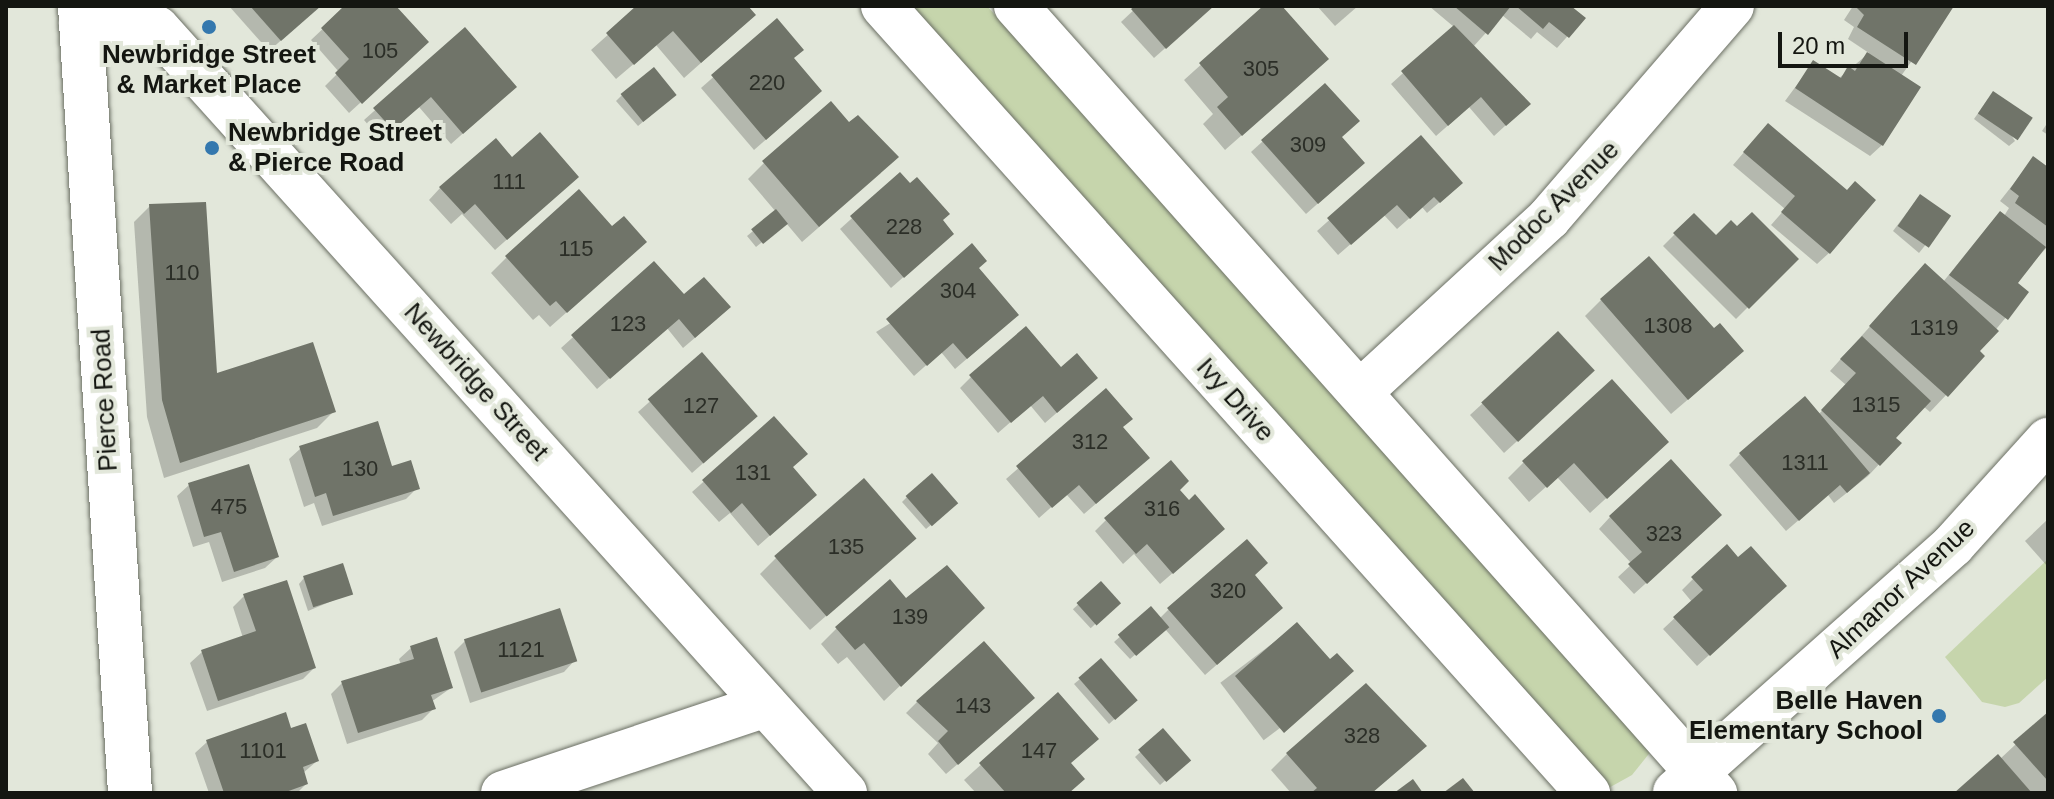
<!DOCTYPE html>
<html>
<head>
<meta charset="utf-8">
<style>
  body { margin:0 }
  #map { position:relative; width:2054px; height:799px; overflow:hidden; background:#e2e7da; font-family:Helvetica,sans-serif }
  div>[style] { position:absolute }
  .green>* { inset:0; background:#c6d5ac }
  .shadow>* { inset:0; background:#0003; transform-origin:0 0 }
  .building>* { inset:0; background:#707469; transform-origin:0 0 }
  .roads { filter:drop-shadow(0 0 2px #6b6f64) drop-shadow(0 0 2px #6b6f64) }
  .minor>* { height:44px; margin:-22px; padding:0 22px; transform-origin:22px; border-radius:22px; background:#fff }
  .dots>* { width:22px; height:22px; translate:-50% -50%; box-sizing:border-box; border:4px solid #e2e7da; border-radius:50% }
  span { translate:-50% -50%; white-space:nowrap; text-align:center; line-height:1.15; -webkit-text-stroke:8px #e2e7da; paint-order:stroke }
  .number-label { font-size:22px; color:#2b2e27 }
  .number-label span { -webkit-text-stroke-width:0 }
  .poi-label { font-size:26px; color:#141611; font-weight:700 }
  .left { translate:0 -50%; text-align:left }
  .right { translate:-100% -50%; text-align:right }
  .street-label { font-size:26px; color:#141611 }
  .frame { position:absolute; inset:0; border:8px solid #141611; pointer-events:none }
  .scale { position:absolute; left:1778px; top:32px; width:130px; height:36px; box-sizing:border-box; border:4px solid #141611; border-top:0; padding-left:10px; font-size:24px; line-height:28px; white-space:nowrap; color:#141611; -webkit-text-stroke:6px #e2e7da; paint-order:stroke }
</style>
</head>
<body>
<div id="map">
  <div class="green">
    <div style="clip-path:polygon(904px 6px,987px 6px,1652px 750px,1632px 775px,1605px 790px)"></div>
    <div style="clip-path:polygon(2048px 559px,2048px 677px,2019px 703px,2005px 707px,1982px 702px,1945px 657px)"></div>
  </div>
  <div class="shadow">
    <div style="clip-path:polygon(229px 6px,320px 6px,269px 51px)"></div>
    <div style="clip-path:polygon(347px 6px,393px 6px,415px 53px,349px 113px,325px 86px,339px 72px,311px 40px)"></div>
    <div style="clip-path:polygon(640px 6px,745px 6px,737px 31px,684px 78px,656px 45px,616px 79px,591px 50px)"></div>
    <div style="clip-path:polygon(1138px 6px,1213px 6px,1154px 58px,1121px 22px)"></div>
    <div style="clip-path:polygon(1266px 6px,1279px 6px,1310px 75px,1225px 150px,1203px 124px,1213px 114px,1184px 80px)"></div>
    <div style="clip-path:polygon(1317px 6px,1358px 6px,1335px 26px)"></div>
    <div style="clip-path:polygon(1429px 6px,1568px 6px,1583px 19px,1557px 48px,1537px 32px,1531px 39px,1502px 15px,1473px 47px,1517px 115px,1494px 136px,1469px 107px,1436px 136px,1391px 84px,1454px 27px)"></div>
    <div style="clip-path:polygon(1853px 6px,1951px 6px,1901px 76px,1882px 145px,1870px 156px,1785px 101px,1813px 63px,1838px 79px,1869px 53px,1848px 39px,1854px 27px,1844px 20px)"></div>
    <div style="clip-path:polygon(777px 21px,808px 103px,754px 150px,701px 88px)"></div>
    <div style="clip-path:polygon(465px 30px,503px 98px,451px 144px,419px 107px,381px 140px,364px 120px)"></div>
    <div style="clip-path:polygon(622px 95px,669px 100px,638px 126px,616px 101px)"></div>
    <div style="clip-path:polygon(1988px 99px,2015px 141px,2009px 146px,1974px 119px)"></div>
    <div style="clip-path:polygon(2048px 122px,2048px 135px,2042px 131px)"></div>
    <div style="clip-path:polygon(1757px 137px,1846px 192px,1829px 253px,1817px 264px,1771px 225px,1785px 209px,1733px 165px)"></div>
    <div style="clip-path:polygon(1421px 138px,1449px 194px,1427px 213px,1422px 207px,1397px 229px,1384px 215px,1338px 255px,1317px 231px)"></div>
    <div style="clip-path:polygon(1263px 141px,1351px 174px,1306px 214px,1251px 152px)"></div>
    <div style="clip-path:polygon(2033px 159px,2048px 169px,2048px 246px,2015px 283px,2027px 292px,1978px 351px,1983px 356px,1930px 412px,1923px 406px,1893px 438px,1899px 443px,1868px 476px,1834px 503px,1828px 495px,1786px 531px,1729px 465px,1740px 454px,1818px 415px,1846px 385px,1830px 371px,1910px 282px,1943px 282px,1989px 225px,2000px 213px,2004px 216px,2009px 208px,2000px 201px)"></div>
    <div style="clip-path:polygon(512px 160px,565px 188px,495px 250px,462px 214px,451px 224px,429px 200px,440px 188px)"></div>
    <div style="clip-path:polygon(764px 163px,881px 173px,802px 242px,786px 223px,756px 247px,747px 236px,776px 212px,748px 179px)"></div>
    <div style="clip-path:polygon(900px 175px,940px 245px,891px 288px,840px 229px)"></div>
    <div style="clip-path:polygon(1915px 202px,1948px 217px,1919px 253px,1893px 231px)"></div>
    <div style="clip-path:polygon(150px 206px,215px 376px,333px 412px,317px 428px,164px 478px,147px 417px,134px 222px)"></div>
    <div style="clip-path:polygon(1694px 215px,1716px 238px,1796px 259px,1736px 319px,1663px 246px)"></div>
    <div style="clip-path:polygon(612px 229px,628px 258px,550px 327px,539px 315px,533px 320px,491px 273px,507px 257px)"></div>
    <div style="clip-path:polygon(654px 264px,684px 297px,717px 319px,683px 348px,667px 328px,597px 389px,561px 348px)"></div>
    <div style="clip-path:polygon(977px 269px,1005px 326px,955px 369px,941px 352px,914px 376px,876px 332px)"></div>
    <div style="clip-path:polygon(1601px 300px,1726px 367px,1671px 414px,1585px 316px)"></div>
    <div style="clip-path:polygon(1558px 334px,1581px 383px,1504px 453px,1470px 415px)"></div>
    <div style="clip-path:polygon(702px 355px,744px 427px,692px 473px,638px 412px)"></div>
    <div style="clip-path:polygon(971px 377px,1084px 389px,1045px 423px,1030px 405px,998px 433px,960px 388px)"></div>
    <div style="clip-path:polygon(1106px 391px,1136px 469px,1084px 514px,1066px 494px,1039px 518px,1006px 479px)"></div>
    <div style="clip-path:polygon(774px 419px,803px 506px,758px 546px,730px 513px,719px 522px,692px 492px)"></div>
    <div style="clip-path:polygon(301px 448px,391px 468px,417px 488px,406px 499px,322px 526px,314px 503px,304px 507px,289px 459px)"></div>
    <div style="clip-path:polygon(1650px 458px,1590px 513px,1557px 477px,1529px 502px,1508px 478px,1524px 462px)"></div>
    <div style="clip-path:polygon(189px 485px,277px 557px,265px 568px,222px 582px,209px 542px,193px 547px,177px 496px)"></div>
    <div style="clip-path:polygon(1178px 490px,1211px 540px,1160px 584px,1134px 554px,1123px 564px,1095px 531px,1106px 520px)"></div>
    <div style="clip-path:polygon(907px 497px,950px 509px,926px 529px,902px 502px)"></div>
    <div style="clip-path:polygon(1610px 517px,1708px 527px,1634px 594px,1618px 577px,1632px 564px,1599px 529px)"></div>
    <div style="clip-path:polygon(2048px 519px,2048px 567px,2025px 541px)"></div>
    <div style="clip-path:polygon(898px 553px,810px 630px,760px 574px,776px 558px)"></div>
    <div style="clip-path:polygon(1252px 576px,1269px 619px,1205px 675px,1165px 629px,1130px 659px,1114px 642px,1151px 609px,1159px 619px,1169px 609px)"></div>
    <div style="clip-path:polygon(304px 578px,351px 593px,308px 611px,299px 584px)"></div>
    <div style="clip-path:polygon(1693px 579px,1773px 597px,1697px 666px,1663px 629px,1692px 602px,1682px 590px)"></div>
    <div style="left:1100px;top:584px;width:26px;height:37px;rotate:47deg"></div>
    <div style="clip-path:polygon(244px 596px,314px 668px,303px 679px,207px 711px,190px 663px,202px 652px,243px 638px,233px 607px)"></div>
    <div style="clip-path:polygon(905px 600px,966px 623px,884px 701px,847px 657px,838px 664px,821px 644px,837px 628px)"></div>
    <div style="left:1297px;top:625px;width:72px;height:96px;rotate:53deg"></div>
    <div style="clip-path:polygon(465px 641px,575px 660px,564px 672px,470px 703px,454px 652px)"></div>
    <div style="clip-path:polygon(411px 648px,451px 688px,431px 702px,433px 709px,422px 720px,347px 744px,331px 694px,342px 683px,401px 665px,399px 659px)"></div>
    <div style="clip-path:polygon(1080px 679px,1130px 705px,1109px 724px,1074px 684px)"></div>
    <div style="clip-path:polygon(1058px 695px,1069px 764px,1068px 793px,976px 793px,964px 780px)"></div>
    <div style="clip-path:polygon(917px 702px,1021px 710px,946px 774px,928px 754px,938px 743px,906px 713px)"></div>
    <div style="clip-path:polygon(2048px 714px,2048px 793px,1957px 793px,2000px 759px)"></div>
    <div style="clip-path:polygon(290px 730px,317px 761px,303px 773px,306px 784px,297px 793px,209px 793px,195px 753px,207px 742px)"></div>
    <div style="clip-path:polygon(1163px 731px,1183px 765px,1160px 785px,1135px 757px)"></div>
    <div style="clip-path:polygon(1287px 754px,1371px 793px,1291px 793px,1271px 770px)"></div>
  </div>
  <div class="building">
    <div style="clip-path:polygon(250px 6px,321px 6px,281px 41px)"></div>
    <div style="clip-path:polygon(344px 6px,396px 6px,429px 42px,362px 104px,335px 73px,349px 59px,321px 28px)"></div>
    <div style="clip-path:polygon(636px 6px,748px 6px,756px 15px,701px 63px,673px 31px,634px 65px,606px 33px)"></div>
    <div style="clip-path:polygon(1135px 6px,1214px 6px,1166px 49px,1131px 9px)"></div>
    <div style="clip-path:polygon(1263px 6px,1282px 6px,1329px 59px,1242px 136px,1217px 107px,1228px 97px,1199px 63px)"></div>
    <div style="clip-path:polygon(1454px 6px,1511px 6px,1488px 35px)"></div>
    <div style="clip-path:polygon(1516px 6px,1571px 6px,1586px 18px,1569px 38px,1549px 22px,1543px 29px)"></div>
    <div style="clip-path:polygon(1855px 6px,1954px 6px,1916px 65px,1857px 27px,1864px 15px)"></div>
    <div style="clip-path:polygon(777px 18px,804px 50px,794px 58px,822px 91px,766px 140px,711px 75px)"></div>
    <div style="clip-path:polygon(1454px 25px,1531px 104px,1506px 126px,1481px 97px,1448px 126px,1401px 71px)"></div>
    <div style="clip-path:polygon(465px 27px,517px 87px,463px 134px,431px 97px,393px 130px,373px 108px)"></div>
    <div style="clip-path:polygon(1867px 52px,1921px 87px,1883px 146px,1795px 88px,1813px 60px,1841px 78px,1848px 66px,1855px 71px)"></div>
    <div style="left:654px;top:67px;width:36px;height:43px;rotate:51deg"></div>
    <div style="clip-path:polygon(1325px 83px,1360px 121px,1342px 137px,1365px 163px,1318px 204px,1261px 140px)"></div>
    <div style="left:1993px;top:91px;width:48px;height:27px;rotate:34deg"></div>
    <div style="clip-path:polygon(831px 101px,849px 122px,858px 115px,899px 157px,819px 227px,762px 161px)"></div>
    <div style="clip-path:polygon(1768px 123px,1847px 190px,1855px 181px,1876px 200px,1830px 254px,1781px 212px,1795px 196px,1743px 152px)"></div>
    <div style="clip-path:polygon(540px 132px,579px 177px,507px 240px,475px 204px,464px 214px,439px 187px,496px 138px,512px 157px)"></div>
    <div style="clip-path:polygon(1421px 135px,1463px 183px,1440px 203px,1434px 197px,1410px 219px,1397px 205px,1351px 245px,1327px 218px)"></div>
    <div style="clip-path:polygon(2033px 156px,2048px 167px,2048px 227px,2015px 203px,2019px 196px,2010px 189px)"></div>
    <div style="clip-path:polygon(900px 172px,910px 183px,917px 177px,950px 214px,943px 220px,954px 234px,904px 278px,850px 216px)"></div>
    <div style="clip-path:polygon(579px 189px,612px 226px,624px 216px,647px 242px,567px 313px,556px 301px,550px 306px,505px 256px)"></div>
    <div style="left:1920px;top:194px;width:38px;height:39px;rotate:35deg"></div>
    <div style="clip-path:polygon(206px 202px,217px 373px,313px 342px,336px 412px,180px 463px,162px 400px,149px 204px)"></div>
    <div style="left:776px;top:209px;width:19px;height:32px;rotate:51deg"></div>
    <div style="clip-path:polygon(2000px 211px,2046px 247px,2018px 283px,2029px 292px,2008px 320px,1949px 275px)"></div>
    <div style="clip-path:polygon(1752px 212px,1799px 259px,1749px 309px,1673px 233px,1694px 213px,1716px 235px,1731px 220px,1737px 226px)"></div>
    <div style="clip-path:polygon(972px 243px,987px 261px,979px 268px,1019px 315px,967px 359px,953px 343px,927px 366px,886px 319px)"></div>
    <div style="clip-path:polygon(1649px 256px,1714px 328px,1720px 323px,1744px 351px,1688px 400px,1600px 299px)"></div>
    <div style="clip-path:polygon(654px 261px,684px 294px,704px 277px,731px 307px,695px 338px,679px 319px,610px 379px,571px 335px)"></div>
    <div style="clip-path:polygon(1925px 263px,1999px 331px,1980px 351px,1985px 356px,1948px 397px,1869px 326px)"></div>
    <div style="clip-path:polygon(1026px 326px,1061px 367px,1077px 353px,1098px 378px,1057px 413px,1043px 396px,1011px 423px,969px 375px)"></div>
    <div style="left:1558px;top:331px;width:54px;height:105px;rotate:47deg"></div>
    <div style="clip-path:polygon(1862px 336px,1931px 401px,1896px 438px,1902px 443px,1880px 466px,1821px 410px,1856px 373px,1840px 359px)"></div>
    <div style="left:702px;top:352px;width:85px;height:72px;rotate:49deg"></div>
    <div style="clip-path:polygon(1612px 379px,1669px 442px,1607px 499px,1574px 463px,1547px 488px,1522px 461px)"></div>
    <div style="clip-path:polygon(1106px 388px,1133px 419px,1123px 427px,1150px 458px,1096px 504px,1079px 485px,1052px 508px,1016px 466px)"></div>
    <div style="clip-path:polygon(1805px 396px,1870px 473px,1847px 493px,1840px 485px,1799px 521px,1739px 453px)"></div>
    <div style="clip-path:polygon(774px 416px,808px 454px,793px 467px,817px 495px,770px 536px,742px 503px,731px 513px,702px 480px)"></div>
    <div style="clip-path:polygon(378px 421px,392px 466px,411px 460px,420px 489px,333px 516px,326px 493px,315px 497px,299px 446px)"></div>
    <div style="clip-path:polygon(1671px 459px,1722px 515px,1647px 584px,1628px 564px,1642px 552px,1609px 516px)"></div>
    <div style="clip-path:polygon(1171px 460px,1189px 481px,1180px 490px,1189px 500px,1195px 494px,1225px 529px,1173px 574px,1147px 544px,1136px 554px,1104px 518px)"></div>
    <div style="clip-path:polygon(249px 464px,279px 557px,234px 572px,221px 532px,204px 537px,188px 483px)"></div>
    <div style="left:932px;top:473px;width:40px;height:35px;rotate:49deg"></div>
    <div style="left:864px;top:478px;width:80px;height:119px;rotate:49deg"></div>
    <div style="clip-path:polygon(1247px 539px,1268px 563px,1255px 575px,1283px 608px,1217px 665px,1167px 608px)"></div>
    <div style="clip-path:polygon(1727px 544px,1738px 557px,1751px 546px,1787px 586px,1710px 656px,1673px 617px,1703px 590px,1691px 577px)"></div>
    <div style="left:343px;top:563px;width:33px;height:42px;rotate:72deg"></div>
    <div style="clip-path:polygon(947px 565px,985px 608px,901px 687px,864px 643px,855px 650px,835px 627px,890px 579px,906px 598px)"></div>
    <div style="clip-path:polygon(287px 580px,316px 668px,218px 701px,201px 650px,256px 631px,243px 594px)"></div>
    <div style="left:1101px;top:581px;width:30px;height:33px;rotate:48deg"></div>
    <div style="left:1151px;top:606px;width:28px;height:44px;rotate:49deg"></div>
    <div style="left:560px;top:608px;width:56px;height:101px;rotate:72deg"></div>
    <div style="clip-path:polygon(1297px 622px,1330px 659px,1337px 653px,1354px 671px,1284px 733px,1235px 676px)"></div>
    <div style="clip-path:polygon(437px 637px,453px 688px,431px 695px,436px 709px,358px 733px,341px 681px,414px 659px,410px 646px)"></div>
    <div style="clip-path:polygon(984px 641px,1035px 698px,958px 765px,938px 741px,948px 731px,916px 701px)"></div>
    <div style="left:1101px;top:658px;width:56px;height:30px;rotate:49deg"></div>
    <div style="clip-path:polygon(1366px 683px,1427px 746px,1372px 793px,1311px 793px,1317px 788px,1286px 753px)"></div>
    <div style="clip-path:polygon(1058px 692px,1099px 739px,1071px 763px,1085px 779px,1069px 793px,1006px 793px,979px 763px)"></div>
    <div style="clip-path:polygon(286px 712px,291px 728px,306px 723px,319px 761px,303px 767px,308px 784px,283px 793px,224px 793px,206px 740px)"></div>
    <div style="clip-path:polygon(2048px 712px,2048px 781px,2013px 742px)"></div>
    <div style="left:1163px;top:728px;width:43px;height:33px;rotate:49deg"></div>
    <div style="clip-path:polygon(1998px 754px,2032px 793px,1954px 793px)"></div>
    <div style="clip-path:polygon(1463px 778px,1475px 793px,1443px 793px)"></div>
    <div style="clip-path:polygon(1413px 779px,1423px 793px,1394px 793px)"></div>
  </div>
  <div class="roads">
    <div class="minor">
      <div style="left:80px;top:6px;width:789px;rotate:86.36deg"></div>
      <div style="left:883px;top:6px;width:1057px;rotate:48.15deg"></div>
      <div style="left:1016px;top:6px;width:1053px;rotate:48.39deg"></div>
      <div style="left:81px;top:21px;width:76px;rotate:5.3deg"></div>
      <div style="left:157px;top:28px;width:1029px;rotate:48.03deg"></div>
      <div style="left:1361px;top:391px;width:255px;rotate:-42.6deg"></div>
      <div style="left:1549px;top:218px;width:280px;rotate:-49.2deg"></div>
      <div style="left:1675px;top:792px;width:372px;rotate:-41.6deg"></div>
      <div style="left:1953px;top:545px;width:142px;rotate:-47.9deg"></div>
      <div style="left:503px;top:793px;width:277px;rotate:-18.5deg"></div>
    </div>
  </div>
  <div class="dots">
    <div style="left:209px;top:27px;background:#3478ae"></div>
    <div style="left:212px;top:148px;background:#3478ae"></div>
    <div style="left:1939px;top:716px;background:#3478ae"></div>
  </div>
  <div class="number-label">
    <span style="left:380px;top:51px">105</span>
    <span style="left:1261px;top:69px">305</span>
    <span style="left:767px;top:83px">220</span>
    <span style="left:1308px;top:145px">309</span>
    <span style="left:509px;top:182px">111</span>
    <span style="left:904px;top:227px">228</span>
    <span style="left:576px;top:249px">115</span>
    <span style="left:182px;top:273px">110</span>
    <span style="left:958px;top:291px">304</span>
    <span style="left:628px;top:324px">123</span>
    <span style="left:1668px;top:326px">1308</span>
    <span style="left:1934px;top:328px">1319</span>
    <span style="left:1876px;top:405px">1315</span>
    <span style="left:701px;top:406px">127</span>
    <span style="left:1090px;top:442px">312</span>
    <span style="left:1805px;top:463px">1311</span>
    <span style="left:360px;top:469px">130</span>
    <span style="left:753px;top:473px">131</span>
    <span style="left:229px;top:507px">475</span>
    <span style="left:1162px;top:509px">316</span>
    <span style="left:1664px;top:534px">323</span>
    <span style="left:846px;top:547px">135</span>
    <span style="left:1228px;top:591px">320</span>
    <span style="left:910px;top:617px">139</span>
    <span style="left:521px;top:650px">1121</span>
    <span style="left:973px;top:706px">143</span>
    <span style="left:1362px;top:736px">328</span>
    <span style="left:263px;top:751px">1101</span>
    <span style="left:1039px;top:751px">147</span>
  </div>
  <div class="poi-label">
    <span style="left:209px;top:70px">Newbridge Street<br>&amp; Market Place</span>
    <span class="left" style="left:228px;top:148px">Newbridge Street<br>&amp; Pierce Road</span>
    <span class="right" style="left:1923px;top:716px">Belle Haven<br>Elementary School</span>
  </div>
  <div class="street-label">
    <span style="left:1554px;top:206px;rotate:-45deg">Modoc Avenue</span>
    <span style="left:476px;top:382px;rotate:48deg">Newbridge Street</span>
    <span style="left:105px;top:400px;rotate:-93deg">Pierce Road</span>
    <span style="left:1235px;top:400px;rotate:48deg">Ivy Drive</span>
    <span style="left:1901px;top:589px;rotate:-43deg">Almanor Avenue</span>
  </div>
  <div class="frame"></div>
  <div class="scale">20 m</div>
</div>
</body>
</html>
